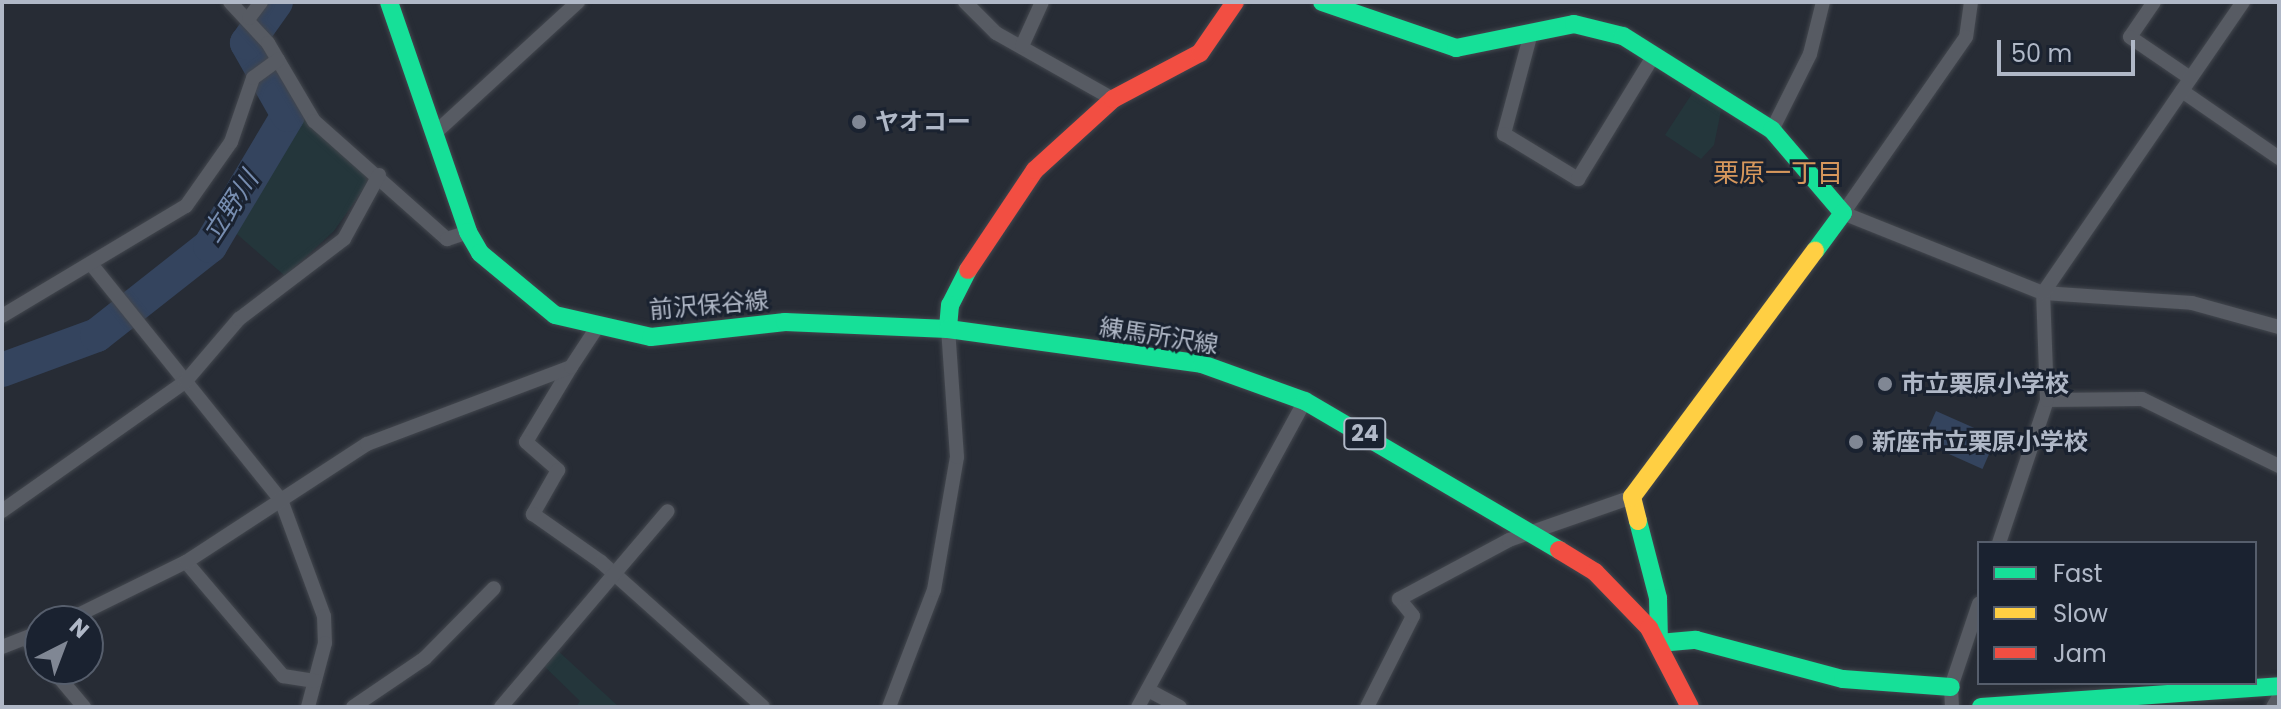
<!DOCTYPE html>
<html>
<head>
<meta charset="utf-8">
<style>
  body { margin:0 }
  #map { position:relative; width:2281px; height:709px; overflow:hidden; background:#272c35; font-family:Poppins,"Noto Sans JP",sans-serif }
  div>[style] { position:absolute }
  .green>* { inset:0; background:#24363b }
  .water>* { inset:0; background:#34445e; transform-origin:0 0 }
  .river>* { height:34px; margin:-17px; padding:0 17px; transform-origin:17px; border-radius:17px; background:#34445e }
  .roads { filter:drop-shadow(0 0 2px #43474e) drop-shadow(0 0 2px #43474e) }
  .street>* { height:14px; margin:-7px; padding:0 7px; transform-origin:7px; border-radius:7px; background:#575b63 }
  .fast>* { height:18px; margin:-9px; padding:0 9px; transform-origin:9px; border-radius:9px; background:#16e098 }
  .slow>* { height:18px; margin:-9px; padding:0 9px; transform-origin:9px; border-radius:9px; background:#ffcf43 }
  .jam>* { height:18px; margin:-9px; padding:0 9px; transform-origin:9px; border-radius:9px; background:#f24e42 }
  .dots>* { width:22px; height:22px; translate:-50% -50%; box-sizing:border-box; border:4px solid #1a2230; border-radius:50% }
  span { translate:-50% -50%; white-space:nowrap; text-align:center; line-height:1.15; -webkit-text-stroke:6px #1a2230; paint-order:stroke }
  .shield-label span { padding:2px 6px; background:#1a2230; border:2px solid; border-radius:6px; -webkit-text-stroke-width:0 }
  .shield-label { font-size:22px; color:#b0b8c7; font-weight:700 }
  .poi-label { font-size:24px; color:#b0b8c7; font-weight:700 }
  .left { translate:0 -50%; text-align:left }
  .street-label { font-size:24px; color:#b0b8c7 }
  .neighbourhood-label { font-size:26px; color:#d6975c }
  .water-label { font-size:26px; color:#778db0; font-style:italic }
  .frame { position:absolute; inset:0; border:4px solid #b0b8c7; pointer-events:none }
  .legend { position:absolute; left:1977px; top:541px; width:280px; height:144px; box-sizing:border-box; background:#1a2230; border:2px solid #565e6c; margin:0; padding:10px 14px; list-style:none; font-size:24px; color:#b0b8c7 }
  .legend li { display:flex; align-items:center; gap:16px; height:40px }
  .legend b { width:40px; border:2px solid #565e6c }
  .north { position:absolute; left:24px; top:605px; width:80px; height:80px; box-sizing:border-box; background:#1a2230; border:2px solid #565e6c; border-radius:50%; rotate:42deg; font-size:22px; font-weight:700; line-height:32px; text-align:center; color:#b0b8c7 }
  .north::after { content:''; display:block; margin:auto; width:28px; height:36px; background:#808794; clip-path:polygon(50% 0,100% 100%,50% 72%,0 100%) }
  .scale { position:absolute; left:1997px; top:40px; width:138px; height:36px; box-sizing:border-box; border:4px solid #b0b8c7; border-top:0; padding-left:10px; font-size:24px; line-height:28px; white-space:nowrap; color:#b0b8c7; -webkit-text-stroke:6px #1a2230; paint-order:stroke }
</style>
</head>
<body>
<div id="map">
  <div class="green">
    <div style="clip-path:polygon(1695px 89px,1722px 106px,1714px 145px,1701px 159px,1665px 135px)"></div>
    <div style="clip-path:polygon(298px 108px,365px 173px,367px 184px,334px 231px,285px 276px,230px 228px)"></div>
    <div style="clip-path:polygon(556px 649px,618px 706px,617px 707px,576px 707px,580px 701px,543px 665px)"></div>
  </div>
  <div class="water">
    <div style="left:1936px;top:411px;width:66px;height:34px;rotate:24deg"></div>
  </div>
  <div class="river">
    <div style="left:2px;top:370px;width:101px;rotate:-20.2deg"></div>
    <div style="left:97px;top:335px;width:144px;rotate:-38.2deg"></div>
    <div style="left:210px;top:246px;width:152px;rotate:-59.2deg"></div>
    <div style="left:288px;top:115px;width:83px;rotate:-119.7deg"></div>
    <div style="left:247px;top:43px;width:50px;rotate:-54.7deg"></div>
  </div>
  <div class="roads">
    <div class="street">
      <div style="left:230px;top:2px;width:56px;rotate:47.2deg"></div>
      <div style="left:268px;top:43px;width:91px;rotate:59.5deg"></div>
      <div style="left:314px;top:121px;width:178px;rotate:41.6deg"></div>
      <div style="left:447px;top:239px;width:22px;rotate:-18deg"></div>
      <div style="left:965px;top:2px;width:44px;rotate:45deg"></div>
      <div style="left:996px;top:33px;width:134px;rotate:29.4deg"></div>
      <div style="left:1971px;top:2px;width:35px;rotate:98deg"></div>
      <div style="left:1966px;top:37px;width:215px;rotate:124.9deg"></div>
      <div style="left:1843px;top:213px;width:215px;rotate:21.8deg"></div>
      <div style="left:2043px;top:293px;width:149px;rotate:3.8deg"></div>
      <div style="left:2192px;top:303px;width:90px;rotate:15.4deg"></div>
      <div style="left:2154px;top:2px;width:42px;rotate:124.4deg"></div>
      <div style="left:2130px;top:37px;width:73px;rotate:34.3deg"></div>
      <div style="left:249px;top:18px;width:20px;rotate:-53deg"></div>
      <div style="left:1531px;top:33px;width:105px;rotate:105deg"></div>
      <div style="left:1504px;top:134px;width:87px;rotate:31.3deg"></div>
      <div style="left:1578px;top:179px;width:145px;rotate:-58.5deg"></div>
      <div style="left:1022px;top:46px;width:48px;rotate:-65.6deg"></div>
      <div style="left:2182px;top:91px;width:118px;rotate:34.6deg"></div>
      <div style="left:1772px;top:130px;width:85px;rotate:-63.4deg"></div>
      <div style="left:1810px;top:54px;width:54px;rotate:-76deg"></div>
      <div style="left:435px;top:133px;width:194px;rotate:-42.5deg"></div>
      <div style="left:92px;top:265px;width:302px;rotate:51.2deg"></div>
      <div style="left:281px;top:500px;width:124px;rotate:69.7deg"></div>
      <div style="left:324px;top:616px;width:27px;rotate:88deg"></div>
      <div style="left:325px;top:643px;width:66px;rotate:104.9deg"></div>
      <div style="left:2px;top:316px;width:214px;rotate:-30.9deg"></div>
      <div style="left:186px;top:206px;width:78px;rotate:-54.9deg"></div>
      <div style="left:231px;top:142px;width:68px;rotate:-71deg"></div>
      <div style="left:253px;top:78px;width:31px;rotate:-36deg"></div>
      <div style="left:571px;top:367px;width:87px;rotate:121deg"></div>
      <div style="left:526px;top:442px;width:43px;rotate:41.2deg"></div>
      <div style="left:558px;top:470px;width:51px;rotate:119.6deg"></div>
      <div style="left:533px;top:514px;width:83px;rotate:35.2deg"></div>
      <div style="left:601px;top:562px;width:217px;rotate:41.8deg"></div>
      <div style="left:2047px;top:400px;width:95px;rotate:-0.6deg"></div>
      <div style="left:2142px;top:399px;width:153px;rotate:26.1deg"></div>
      <div style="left:2px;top:511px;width:225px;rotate:-35.2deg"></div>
      <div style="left:186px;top:381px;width:82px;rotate:-49.5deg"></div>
      <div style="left:239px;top:319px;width:132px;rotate:-37.3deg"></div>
      <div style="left:344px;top:239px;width:73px;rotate:-61.3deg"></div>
      <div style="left:1999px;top:543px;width:151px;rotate:-71.4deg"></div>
      <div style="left:2047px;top:400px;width:107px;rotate:-92.1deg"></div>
      <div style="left:2043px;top:293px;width:353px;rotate:-55.5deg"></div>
      <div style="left:186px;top:562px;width:150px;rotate:49.6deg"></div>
      <div style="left:283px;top:676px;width:32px;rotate:9deg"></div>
      <div style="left:66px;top:621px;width:134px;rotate:-26.2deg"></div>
      <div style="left:186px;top:562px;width:216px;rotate:-33.1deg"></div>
      <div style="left:367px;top:444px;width:218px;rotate:-20.7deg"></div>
      <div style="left:571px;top:367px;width:45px;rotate:-56.7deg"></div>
      <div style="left:26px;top:639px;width:21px;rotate:49deg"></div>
      <div style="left:2px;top:647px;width:41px;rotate:-21.5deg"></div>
      <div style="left:52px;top:669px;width:50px;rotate:49.9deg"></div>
      <div style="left:1148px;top:690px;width:36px;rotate:28deg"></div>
      <div style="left:353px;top:707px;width:87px;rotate:-34.2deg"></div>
      <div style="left:425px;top:658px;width:98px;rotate:-45.4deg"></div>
      <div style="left:501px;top:707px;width:257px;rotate:-49.6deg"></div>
      <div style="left:889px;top:707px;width:125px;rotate:-69deg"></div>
      <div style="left:934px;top:590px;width:135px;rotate:-80.2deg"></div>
      <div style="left:957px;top:457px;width:128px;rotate:-94deg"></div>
      <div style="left:1138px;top:707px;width:349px;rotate:-61.4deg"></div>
      <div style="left:1367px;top:707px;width:102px;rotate:-63.2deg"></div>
      <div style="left:1413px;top:616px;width:22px;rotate:-129deg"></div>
      <div style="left:1399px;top:599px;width:125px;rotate:-28.2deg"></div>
      <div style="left:1509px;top:540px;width:130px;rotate:-19.3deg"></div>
      <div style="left:1952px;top:707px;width:20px;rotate:-93deg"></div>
      <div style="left:1951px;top:687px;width:88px;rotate:-71.4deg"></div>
      <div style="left:2273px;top:707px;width:12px;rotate:-59deg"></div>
    </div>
    <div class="fast">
      <div style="left:389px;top:2px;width:243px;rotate:71deg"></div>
      <div style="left:468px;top:232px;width:24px;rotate:60deg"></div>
      <div style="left:480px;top:253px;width:97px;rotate:39.6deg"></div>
      <div style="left:555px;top:315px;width:98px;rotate:12.9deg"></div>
      <div style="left:651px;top:337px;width:135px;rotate:-6.4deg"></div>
      <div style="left:785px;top:322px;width:163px;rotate:2.5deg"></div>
      <div style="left:1322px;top:2px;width:142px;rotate:18.9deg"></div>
      <div style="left:1456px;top:48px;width:120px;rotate:-11.5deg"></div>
      <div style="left:1574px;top:24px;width:50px;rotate:13.8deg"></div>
      <div style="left:1623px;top:36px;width:176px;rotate:32.2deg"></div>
      <div style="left:1772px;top:130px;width:109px;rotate:49.5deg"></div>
      <div style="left:1843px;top:213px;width:47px;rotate:126.4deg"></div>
      <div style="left:968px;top:270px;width:39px;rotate:117deg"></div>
      <div style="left:950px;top:305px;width:24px;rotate:95deg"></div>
      <div style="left:948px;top:329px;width:256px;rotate:7.8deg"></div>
      <div style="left:1202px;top:364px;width:109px;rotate:19.8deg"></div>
      <div style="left:1305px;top:401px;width:294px;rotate:30.4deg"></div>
      <div style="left:1638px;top:521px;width:80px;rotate:75.4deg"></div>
      <div style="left:1658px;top:598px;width:45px;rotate:88.7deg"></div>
      <div style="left:1659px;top:643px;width:37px;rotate:-5deg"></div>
      <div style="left:1696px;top:640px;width:152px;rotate:14.9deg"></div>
      <div style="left:1843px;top:679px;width:108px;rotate:4.2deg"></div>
      <div style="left:1981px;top:707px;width:299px;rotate:-4deg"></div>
    </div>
    <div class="slow">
      <div style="left:1638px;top:521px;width:25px;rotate:-104deg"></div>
      <div style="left:1632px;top:497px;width:307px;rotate:-53.4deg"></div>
    </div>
    <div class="jam">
      <div style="left:968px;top:270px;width:120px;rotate:-56.2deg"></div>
      <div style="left:1035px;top:170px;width:105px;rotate:-42.3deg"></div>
      <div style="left:1113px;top:99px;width:98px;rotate:-27.9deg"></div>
      <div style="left:1200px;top:53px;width:62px;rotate:-55.5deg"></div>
      <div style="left:1559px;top:550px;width:42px;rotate:31.4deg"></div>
      <div style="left:1595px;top:572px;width:78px;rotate:46deg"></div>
      <div style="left:1649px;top:628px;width:89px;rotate:62.6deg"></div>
    </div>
  </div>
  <div class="dots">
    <div style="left:859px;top:122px;background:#808794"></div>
    <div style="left:1885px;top:384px;background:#808794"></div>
    <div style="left:1856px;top:442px;background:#808794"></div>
  </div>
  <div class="shield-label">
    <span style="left:1365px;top:434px">24</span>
  </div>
  <div class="poi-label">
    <span class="left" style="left:875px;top:122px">ヤオコー</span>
    <span class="left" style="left:1901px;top:384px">市立栗原小学校</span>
    <span class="left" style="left:1872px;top:442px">新座市立栗原小学校</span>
  </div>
  <div class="street-label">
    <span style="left:709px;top:305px;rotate:-5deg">前沢保谷線</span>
    <span style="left:1159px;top:336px;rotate:9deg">練馬所沢線</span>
  </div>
  <div class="neighbourhood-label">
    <span style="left:1778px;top:174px">栗原一丁目</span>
  </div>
  <div class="water-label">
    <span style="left:231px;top:207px;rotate:-57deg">立野川</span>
  </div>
  <div class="frame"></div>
  <ul class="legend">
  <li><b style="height:10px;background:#16e098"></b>Fast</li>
  <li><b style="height:10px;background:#ffcf43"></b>Slow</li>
  <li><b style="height:10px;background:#f24e42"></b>Jam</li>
  </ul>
  <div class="north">N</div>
  <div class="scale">50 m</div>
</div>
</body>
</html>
